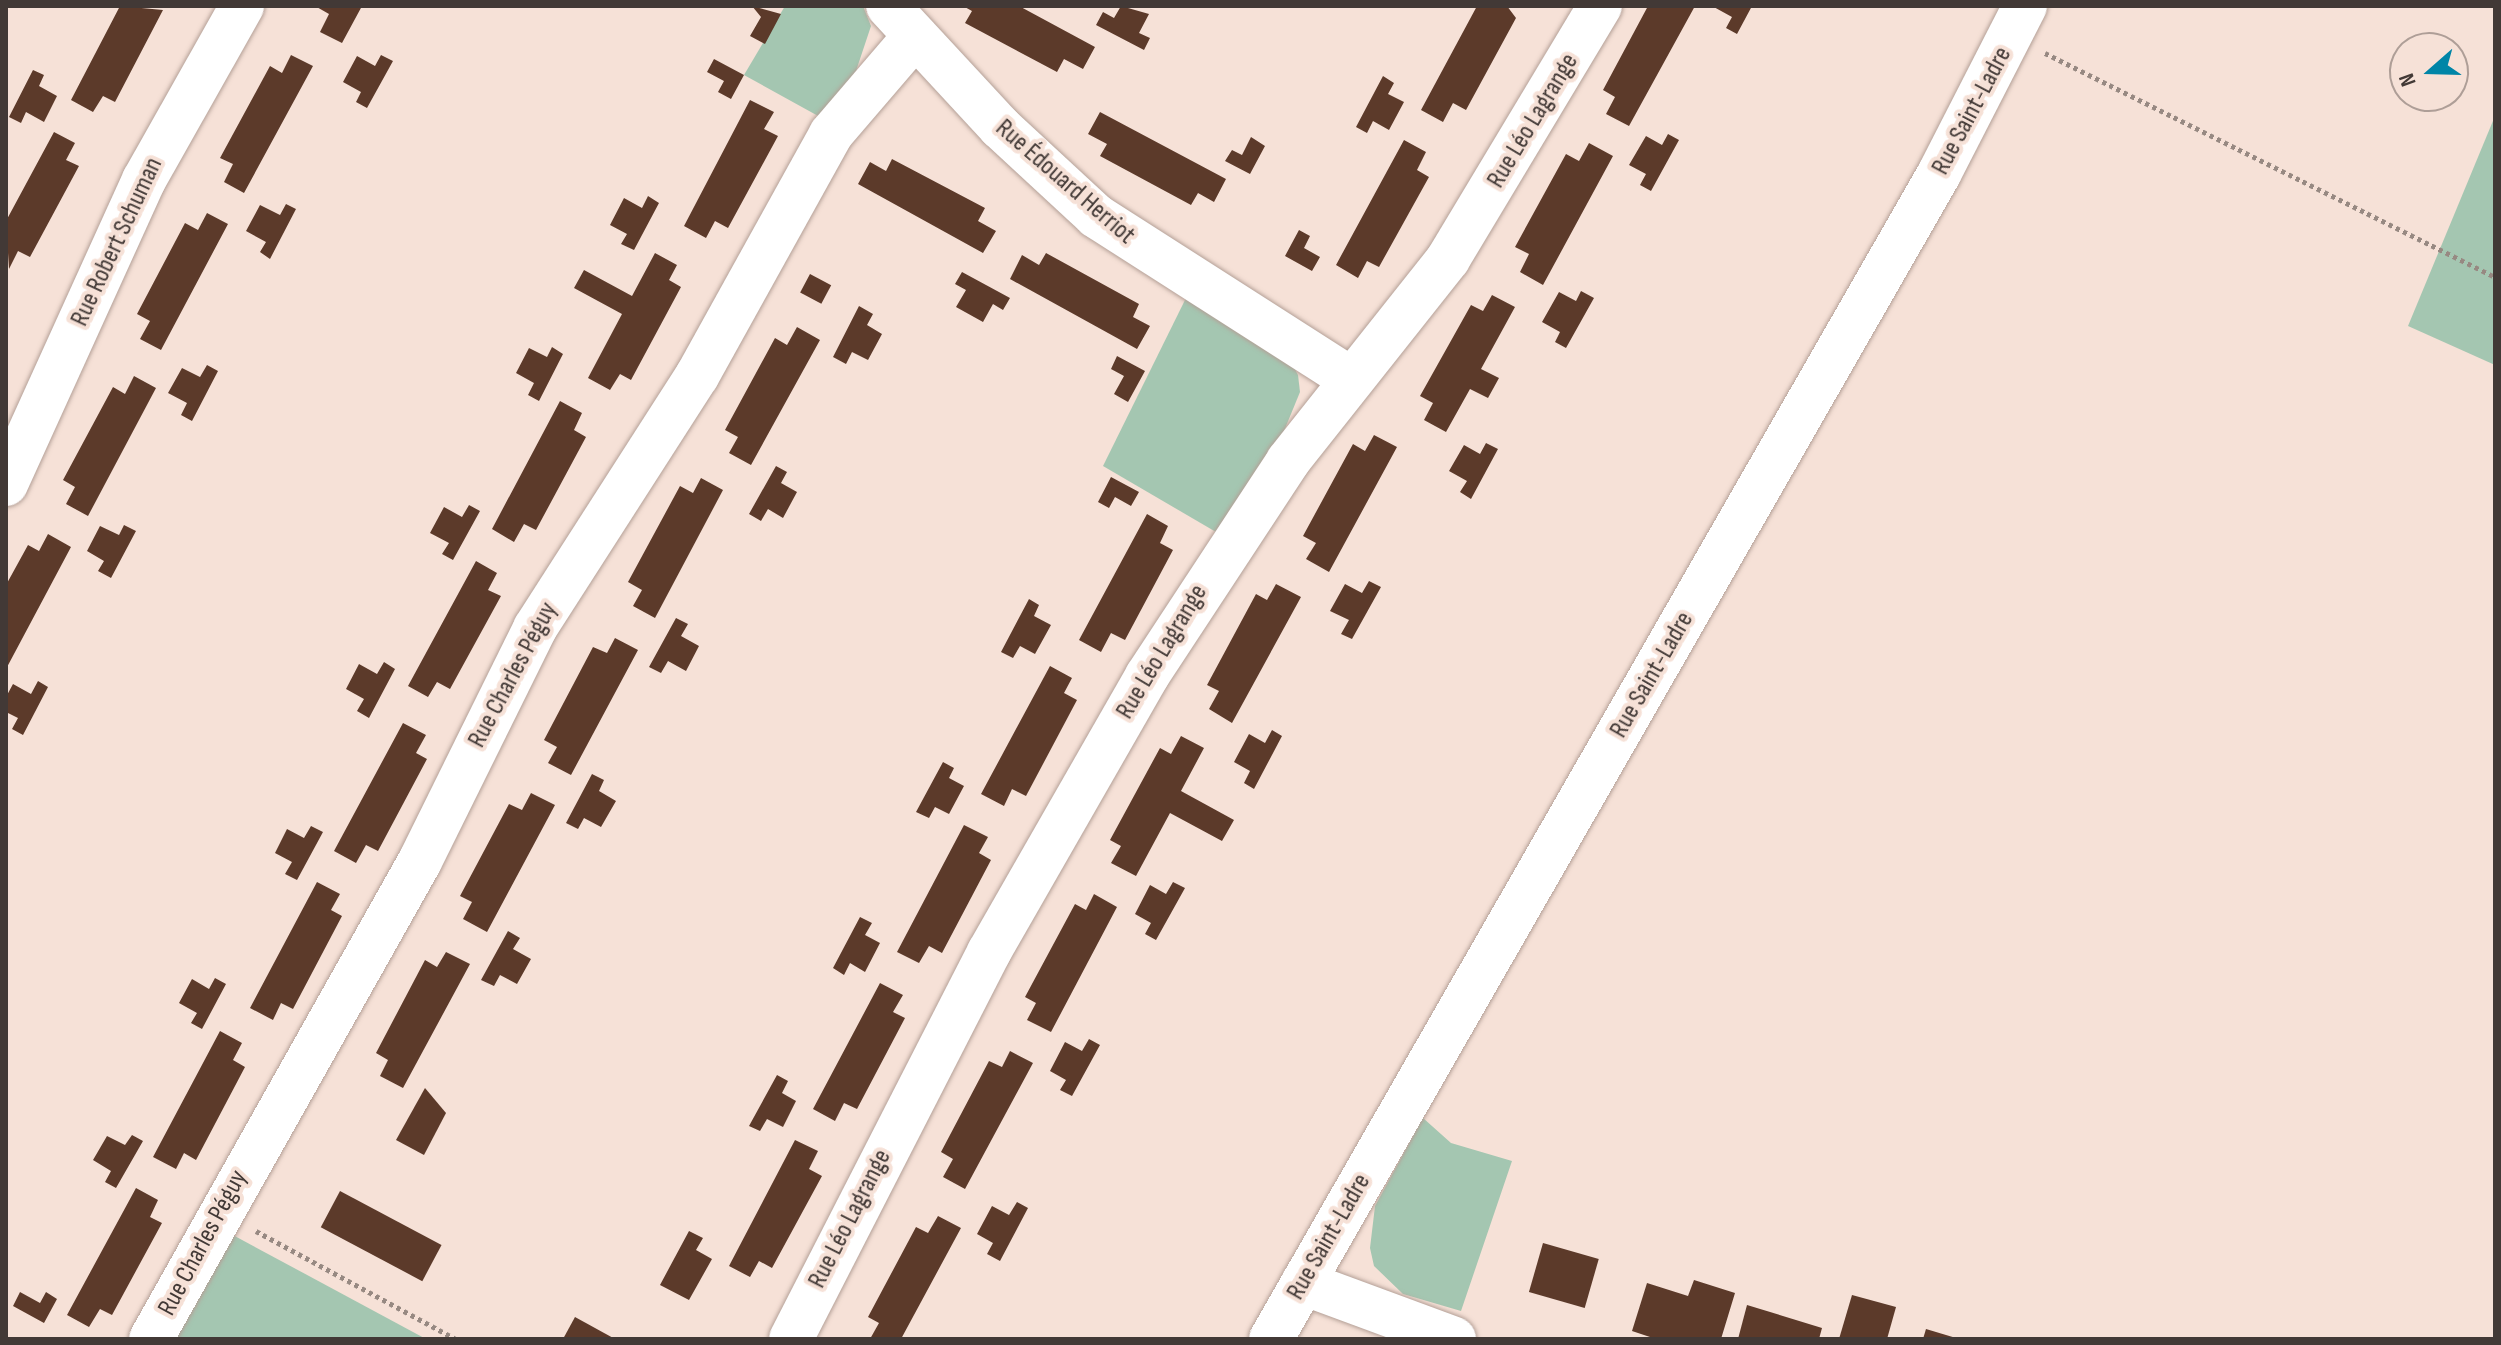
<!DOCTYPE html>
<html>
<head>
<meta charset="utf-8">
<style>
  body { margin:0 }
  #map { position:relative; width:2501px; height:1345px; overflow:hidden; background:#f6e1d7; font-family:"Sofia Sans Condensed",sans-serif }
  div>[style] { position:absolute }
  .green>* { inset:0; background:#a4c6b1 }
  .building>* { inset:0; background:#5c3a2a; transform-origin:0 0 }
  .path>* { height:5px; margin-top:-2.5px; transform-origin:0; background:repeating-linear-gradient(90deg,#978982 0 4px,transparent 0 8px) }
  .roads { filter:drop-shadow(0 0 2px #b4a097) drop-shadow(0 0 2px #b4a097) }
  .minor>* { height:44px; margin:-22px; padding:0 22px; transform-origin:22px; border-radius:22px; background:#fff }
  span { translate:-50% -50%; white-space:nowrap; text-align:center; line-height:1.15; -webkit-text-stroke:8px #f6e1d7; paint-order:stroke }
  .street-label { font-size:26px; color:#423936 }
  .frame { position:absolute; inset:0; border:8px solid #423936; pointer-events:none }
  .north { position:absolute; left:2389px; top:32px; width:80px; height:80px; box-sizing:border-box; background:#f6e1d7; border:2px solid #ae9e97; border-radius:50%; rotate:250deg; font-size:22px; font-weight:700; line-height:32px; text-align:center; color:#423936 }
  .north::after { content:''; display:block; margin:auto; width:28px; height:36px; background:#0085a7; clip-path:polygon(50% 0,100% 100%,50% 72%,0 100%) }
</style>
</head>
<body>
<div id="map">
  <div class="green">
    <div style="clip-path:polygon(785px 6px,863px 6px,871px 26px,856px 71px,820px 117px,744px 75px)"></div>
    <div style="clip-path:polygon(2495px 116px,2495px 365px,2408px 326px)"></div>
    <div style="clip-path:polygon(1186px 298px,1290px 360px,1298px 375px,1300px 392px,1284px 431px,1216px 532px,1103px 466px)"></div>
    <div style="clip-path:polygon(1423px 1118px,1451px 1143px,1512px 1161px,1461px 1311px,1403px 1294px,1374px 1266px,1370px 1248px,1375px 1206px)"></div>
    <div style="clip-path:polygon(231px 1234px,426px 1339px,171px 1339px)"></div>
  </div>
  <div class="building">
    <div style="clip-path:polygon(120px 6px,163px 10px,115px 102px,103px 96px,93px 112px,71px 100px)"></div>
    <div style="clip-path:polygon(315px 6px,362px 6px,342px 43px,320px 32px,329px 14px)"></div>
    <div style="clip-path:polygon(752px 6px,781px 14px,765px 44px,750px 36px,761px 17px)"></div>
    <div style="clip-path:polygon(963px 6px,1019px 6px,1095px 47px,1083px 69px,1064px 59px,1057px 72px,965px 23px,972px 11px)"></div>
    <div style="clip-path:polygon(1121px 6px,1149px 14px,1139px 33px,1150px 38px,1144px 50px,1096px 25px,1103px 12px,1114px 18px)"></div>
    <div style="clip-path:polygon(1477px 6px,1507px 6px,1516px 18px,1466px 110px,1453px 103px,1443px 122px,1421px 110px)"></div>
    <div style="clip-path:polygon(1648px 6px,1695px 6px,1629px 126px,1606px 114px,1615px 97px,1603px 90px)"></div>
    <div style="clip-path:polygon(1712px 6px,1752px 6px,1737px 34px,1726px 28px,1732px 17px)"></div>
    <div style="clip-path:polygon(291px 55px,313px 66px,244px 193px,224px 182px,233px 164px,220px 158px,270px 66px,282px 73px)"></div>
    <div style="clip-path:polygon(381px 55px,393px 61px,367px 108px,356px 102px,361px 92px,343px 82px,357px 56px,375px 66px)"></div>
    <div style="clip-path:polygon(714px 59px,744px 75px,731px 99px,718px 92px,724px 81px,707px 72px)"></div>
    <div style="clip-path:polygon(33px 70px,44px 75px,39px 86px,57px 96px,44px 122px,26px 112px,21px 123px,9px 117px)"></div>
    <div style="clip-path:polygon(1383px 76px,1394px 83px,1388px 94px,1404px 102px,1389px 130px,1373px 121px,1367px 133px,1356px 127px)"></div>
    <div style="clip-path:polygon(750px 100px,774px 112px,764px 129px,778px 136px,728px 228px,715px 221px,706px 238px,684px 226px)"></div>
    <div style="clip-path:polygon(1100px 112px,1226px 179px,1214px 202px,1198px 193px,1191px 205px,1100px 156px,1107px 144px,1088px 134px)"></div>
    <div style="clip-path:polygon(54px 132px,75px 143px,66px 160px,79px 166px,30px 257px,18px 251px,9px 269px,6px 221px)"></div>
    <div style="clip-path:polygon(1668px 134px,1679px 140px,1651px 191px,1640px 185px,1646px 174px,1629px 165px,1646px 136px,1662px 145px)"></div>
    <div style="clip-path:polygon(1251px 137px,1265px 146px,1250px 174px,1225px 161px,1232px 150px,1242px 155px)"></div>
    <div style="clip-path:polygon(1404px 140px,1426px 152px,1417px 170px,1429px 177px,1379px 267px,1367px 261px,1358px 278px,1336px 265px)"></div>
    <div style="clip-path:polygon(1589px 143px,1613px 156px,1543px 285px,1520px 272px,1529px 254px,1515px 247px,1566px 154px,1579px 161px)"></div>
    <div style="clip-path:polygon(892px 159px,985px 208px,978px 221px,996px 231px,983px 253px,858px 184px,870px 162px,886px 171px)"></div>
    <div style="clip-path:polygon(648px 196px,659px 203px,634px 250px,621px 244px,627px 234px,610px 225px,624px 198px,642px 208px)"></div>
    <div style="clip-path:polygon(286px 204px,296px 209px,270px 259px,260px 252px,266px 242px,246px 231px,260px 205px,280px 215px)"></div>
    <div style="clip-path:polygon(207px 213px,228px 224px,161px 350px,140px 339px,150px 321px,137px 314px,185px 223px,198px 230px)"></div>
    <div style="clip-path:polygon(1299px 230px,1310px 236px,1304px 248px,1320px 257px,1312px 271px,1285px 256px)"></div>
    <div style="clip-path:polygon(655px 253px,677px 265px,669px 280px,681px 287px,631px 380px,620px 374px,610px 390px,588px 378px,622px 314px,574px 288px,584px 270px,632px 296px)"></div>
    <div style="clip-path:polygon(1046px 253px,1139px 304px,1133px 317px,1150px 326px,1137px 349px,1010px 279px,1022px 255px,1039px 265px)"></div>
    <div style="clip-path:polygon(962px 272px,1010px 298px,1003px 310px,993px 304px,983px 322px,956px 307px,966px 290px,955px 284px)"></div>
    <div style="left:810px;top:274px;width:24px;height:21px;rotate:28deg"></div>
    <div style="clip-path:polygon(1581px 291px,1594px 298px,1566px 348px,1555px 342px,1560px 332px,1542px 322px,1559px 292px,1576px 301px)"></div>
    <div style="clip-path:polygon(1492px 295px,1515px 307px,1481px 369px,1499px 378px,1488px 398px,1470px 389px,1446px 432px,1424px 420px,1433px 403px,1420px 396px,1471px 305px,1483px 311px)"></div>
    <div style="clip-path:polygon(859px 306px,873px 314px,867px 325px,882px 334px,868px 360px,852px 352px,846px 364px,833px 357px)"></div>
    <div style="clip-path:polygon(797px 327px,820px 340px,751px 465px,729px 453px,738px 437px,725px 430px,775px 338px,787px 345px)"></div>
    <div style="clip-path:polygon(552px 347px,563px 354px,539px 401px,528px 395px,534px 383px,516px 373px,529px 348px,547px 357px)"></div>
    <div style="clip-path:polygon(1117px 356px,1145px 371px,1128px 402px,1114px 394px,1124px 376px,1111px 369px)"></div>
    <div style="clip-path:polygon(207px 365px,218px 371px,192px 421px,181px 415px,187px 403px,168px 393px,182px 368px,200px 377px)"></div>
    <div style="clip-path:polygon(134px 376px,156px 388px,88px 516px,66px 504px,75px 487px,63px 480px,113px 387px,125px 394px)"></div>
    <div style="clip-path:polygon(560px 401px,582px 413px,574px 430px,586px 437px,536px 530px,524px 524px,514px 542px,492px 529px)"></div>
    <div style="clip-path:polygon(1374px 435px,1397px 447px,1329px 572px,1306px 559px,1316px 543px,1303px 536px,1353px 444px,1365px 451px)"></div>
    <div style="clip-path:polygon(1486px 443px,1498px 449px,1471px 499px,1460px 492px,1467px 481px,1449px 471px,1464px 445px,1480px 454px)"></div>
    <div style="clip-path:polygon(776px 466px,787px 472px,781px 483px,797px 492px,783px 518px,768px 509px,761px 521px,749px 514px)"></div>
    <div style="clip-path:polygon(1111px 477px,1139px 492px,1131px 506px,1115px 497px,1109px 508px,1098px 502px)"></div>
    <div style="clip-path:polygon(701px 478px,723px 490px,655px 618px,633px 606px,642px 590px,628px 582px,680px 486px,693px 493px)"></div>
    <div style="clip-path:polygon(469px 505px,480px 511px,453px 560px,442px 554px,449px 543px,430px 533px,444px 507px,462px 517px)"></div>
    <div style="clip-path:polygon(1147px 514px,1168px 526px,1160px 543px,1173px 550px,1125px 640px,1111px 633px,1101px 652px,1079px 640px)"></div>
    <div style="clip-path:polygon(124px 525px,136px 531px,111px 578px,98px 571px,104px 561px,87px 551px,100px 526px,119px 535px)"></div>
    <div style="clip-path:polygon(48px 534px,71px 547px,6px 669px,6px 585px,28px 545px,39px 551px)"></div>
    <div style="clip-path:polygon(476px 561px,497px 573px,488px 590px,501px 596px,450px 689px,437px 682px,428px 697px,408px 686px)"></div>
    <div style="clip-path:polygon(1369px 581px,1381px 587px,1352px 639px,1341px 634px,1349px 620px,1330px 611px,1345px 584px,1362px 593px)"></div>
    <div style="clip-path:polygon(1276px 584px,1301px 597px,1232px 723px,1209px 709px,1219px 691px,1207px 685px,1256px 594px,1267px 600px)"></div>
    <div style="clip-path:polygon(1029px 599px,1039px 605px,1034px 616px,1051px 625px,1035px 654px,1020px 646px,1013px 658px,1001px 652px)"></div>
    <div style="clip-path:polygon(676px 618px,688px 624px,681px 636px,699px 646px,686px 671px,668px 661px,661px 673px,649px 667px)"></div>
    <div style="clip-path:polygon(615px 638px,638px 650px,571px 775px,548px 763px,557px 747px,544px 740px,593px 647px,607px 653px)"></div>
    <div style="clip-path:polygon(384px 662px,395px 669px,369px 718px,357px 711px,364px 699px,346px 689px,359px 664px,377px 674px)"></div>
    <div style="clip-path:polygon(1050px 666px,1072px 678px,1064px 693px,1077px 700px,1026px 796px,1012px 789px,1004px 806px,981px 794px)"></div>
    <div style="clip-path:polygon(38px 681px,48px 687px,23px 735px,12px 729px,18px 718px,6px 712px,6px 697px,13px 684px,31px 694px)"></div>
    <div style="clip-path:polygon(403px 723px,426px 735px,416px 753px,427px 759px,378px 851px,366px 845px,356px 863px,334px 851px)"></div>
    <div style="clip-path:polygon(1272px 730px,1282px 736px,1254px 789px,1244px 783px,1250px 771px,1234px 762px,1249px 734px,1265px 743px)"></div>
    <div style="clip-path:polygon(1181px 736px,1204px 748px,1181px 791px,1234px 820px,1222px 841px,1170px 813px,1136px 876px,1111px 863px,1121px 846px,1110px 840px,1160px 748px,1171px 754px)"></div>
    <div style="clip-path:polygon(943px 762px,954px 768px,949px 778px,964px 786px,949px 814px,935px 807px,929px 818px,916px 812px)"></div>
    <div style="clip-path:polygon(592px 774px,604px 780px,599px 791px,616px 801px,601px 827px,584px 818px,578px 829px,566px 823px)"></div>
    <div style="clip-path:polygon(531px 793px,555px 805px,487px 932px,463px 919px,472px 902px,460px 896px,509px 804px,522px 810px)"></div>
    <div style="clip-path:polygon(964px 825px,988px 837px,979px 853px,991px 860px,942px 953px,929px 946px,919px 963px,897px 952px)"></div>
    <div style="clip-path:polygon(311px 826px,323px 832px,297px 880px,285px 874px,292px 862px,275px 853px,287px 829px,304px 838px)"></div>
    <div style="clip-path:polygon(317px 882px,340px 894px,331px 910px,342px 916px,293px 1009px,281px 1003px,273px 1020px,250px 1008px)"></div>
    <div style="clip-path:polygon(1173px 882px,1185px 888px,1156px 940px,1145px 934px,1151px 923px,1135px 914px,1150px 885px,1166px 894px)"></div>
    <div style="clip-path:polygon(1094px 894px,1117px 907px,1051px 1032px,1027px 1020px,1036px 1003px,1025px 997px,1075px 904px,1086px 910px)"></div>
    <div style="clip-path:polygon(860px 917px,872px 923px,865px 935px,880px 943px,865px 972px,850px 963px,844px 975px,833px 968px)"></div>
    <div style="clip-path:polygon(508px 931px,520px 938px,513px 949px,531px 959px,517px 984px,500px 975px,494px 986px,481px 980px)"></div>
    <div style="clip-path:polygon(446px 952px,470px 964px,403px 1088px,380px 1076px,388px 1060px,376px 1053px,425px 960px,437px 967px)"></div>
    <div style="clip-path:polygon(215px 978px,226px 984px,202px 1029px,191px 1023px,197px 1013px,179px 1003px,192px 979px,209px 989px)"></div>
    <div style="clip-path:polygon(880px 983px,903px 995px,893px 1012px,905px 1018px,857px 1109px,844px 1103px,835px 1121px,813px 1109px)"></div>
    <div style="clip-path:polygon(220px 1031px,242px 1043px,233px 1060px,245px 1067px,196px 1160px,184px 1153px,176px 1169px,153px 1157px)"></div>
    <div style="clip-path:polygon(1089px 1039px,1100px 1045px,1072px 1096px,1060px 1090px,1066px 1080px,1050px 1071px,1065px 1042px,1082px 1051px)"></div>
    <div style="clip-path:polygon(1010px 1051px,1033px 1063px,965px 1189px,943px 1177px,953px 1159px,941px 1152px,989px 1061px,1002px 1067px)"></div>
    <div style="clip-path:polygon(777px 1075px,788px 1081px,782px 1093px,796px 1101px,783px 1127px,767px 1119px,760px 1131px,749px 1126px)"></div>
    <div style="clip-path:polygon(425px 1088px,446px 1113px,424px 1155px,396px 1140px)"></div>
    <div style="clip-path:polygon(132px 1135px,143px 1141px,116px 1188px,105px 1182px,111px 1171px,93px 1160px,107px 1136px,125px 1145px)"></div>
    <div style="clip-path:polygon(795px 1140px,818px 1151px,809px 1169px,822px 1176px,772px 1268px,759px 1261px,750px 1277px,729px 1266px)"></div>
    <div style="clip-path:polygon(136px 1188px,158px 1200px,150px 1217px,162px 1223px,112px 1315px,100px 1309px,89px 1327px,67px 1315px)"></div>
    <div style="left:340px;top:1191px;width:115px;height:41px;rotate:28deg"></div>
    <div style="clip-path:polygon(1017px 1202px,1028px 1208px,1000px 1261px,987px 1254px,993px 1243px,977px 1234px,992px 1206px,1009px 1215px)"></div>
    <div style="clip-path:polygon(938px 1216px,961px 1228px,901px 1339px,870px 1339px,879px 1323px,868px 1317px,916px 1227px,928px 1233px)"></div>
    <div style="clip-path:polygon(689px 1231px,703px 1238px,696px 1250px,712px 1259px,689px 1300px,660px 1285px)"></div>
    <div style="left:1543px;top:1243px;width:58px;height:51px;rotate:16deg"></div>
    <div style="clip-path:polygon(1694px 1280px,1735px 1293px,1721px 1339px,1656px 1339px,1632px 1331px,1647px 1283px,1688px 1296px)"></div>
    <div style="clip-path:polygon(20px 1292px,40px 1303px,46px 1292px,57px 1299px,44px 1323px,13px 1306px)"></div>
    <div style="clip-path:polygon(1852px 1295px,1896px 1307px,1887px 1339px,1839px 1339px)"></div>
    <div style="clip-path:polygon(1747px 1305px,1822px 1328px,1819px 1339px,1738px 1339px)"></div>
    <div style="clip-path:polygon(575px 1317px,615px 1339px,563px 1339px)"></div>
    <div style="clip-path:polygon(1926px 1329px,1956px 1338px,1956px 1339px,1923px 1339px)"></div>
  </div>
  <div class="path">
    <div style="left:2045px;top:53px;width:503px;rotate:26.46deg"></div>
    <div style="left:256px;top:1231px;width:227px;rotate:28.4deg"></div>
  </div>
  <div class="roads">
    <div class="minor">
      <div style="left:888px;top:6px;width:165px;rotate:47.2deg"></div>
      <div style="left:1000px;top:127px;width:131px;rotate:42.8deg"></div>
      <div style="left:1096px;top:216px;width:300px;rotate:32.6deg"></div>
      <div style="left:6px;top:484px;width:334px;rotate:-65.6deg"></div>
      <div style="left:144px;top:180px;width:200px;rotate:-60.6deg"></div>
      <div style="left:1303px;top:1283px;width:161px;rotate:20.3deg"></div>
      <div style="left:151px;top:1339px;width:548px;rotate:-60.63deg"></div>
      <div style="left:420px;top:861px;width:260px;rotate:-63.7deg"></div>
      <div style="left:535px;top:628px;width:300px;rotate:-57.3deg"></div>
      <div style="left:697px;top:376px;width:277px;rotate:-61deg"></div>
      <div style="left:831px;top:134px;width:129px;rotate:-49.4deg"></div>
      <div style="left:791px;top:1339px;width:435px;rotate:-62.9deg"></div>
      <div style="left:989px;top:952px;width:318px;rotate:-60.2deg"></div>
      <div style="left:1147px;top:676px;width:257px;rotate:-56.7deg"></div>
      <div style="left:1288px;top:461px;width:258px;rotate:-51.6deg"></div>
      <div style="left:1448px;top:259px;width:295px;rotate:-59deg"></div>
      <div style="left:1271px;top:1339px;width:1343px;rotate:-60.17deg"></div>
      <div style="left:1939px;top:174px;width:189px;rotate:-62.9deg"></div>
    </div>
  </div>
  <div class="street-label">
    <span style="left:1972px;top:111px;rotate:-62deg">Rue Saint-Ladre</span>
    <span style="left:1533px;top:121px;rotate:-59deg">Rue Léo Lagrange</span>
    <span style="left:1065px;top:182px;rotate:41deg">Rue Édouard Herriot</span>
    <span style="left:117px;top:242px;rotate:-65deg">Rue Robert Schuman</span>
    <span style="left:1162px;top:652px;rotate:-59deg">Rue Léo Lagrange</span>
    <span style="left:513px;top:675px;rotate:-62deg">Rue Charles Péguy</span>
    <span style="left:1652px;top:675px;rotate:-60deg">Rue Saint-Ladre</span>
    <span style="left:850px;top:1219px;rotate:-63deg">Rue Léo Lagrange</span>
    <span style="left:1329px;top:1237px;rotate:-60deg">Rue Saint-Ladre</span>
    <span style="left:203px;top:1243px;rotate:-62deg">Rue Charles Péguy</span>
  </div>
  <div class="frame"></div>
  <div class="north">N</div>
</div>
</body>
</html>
